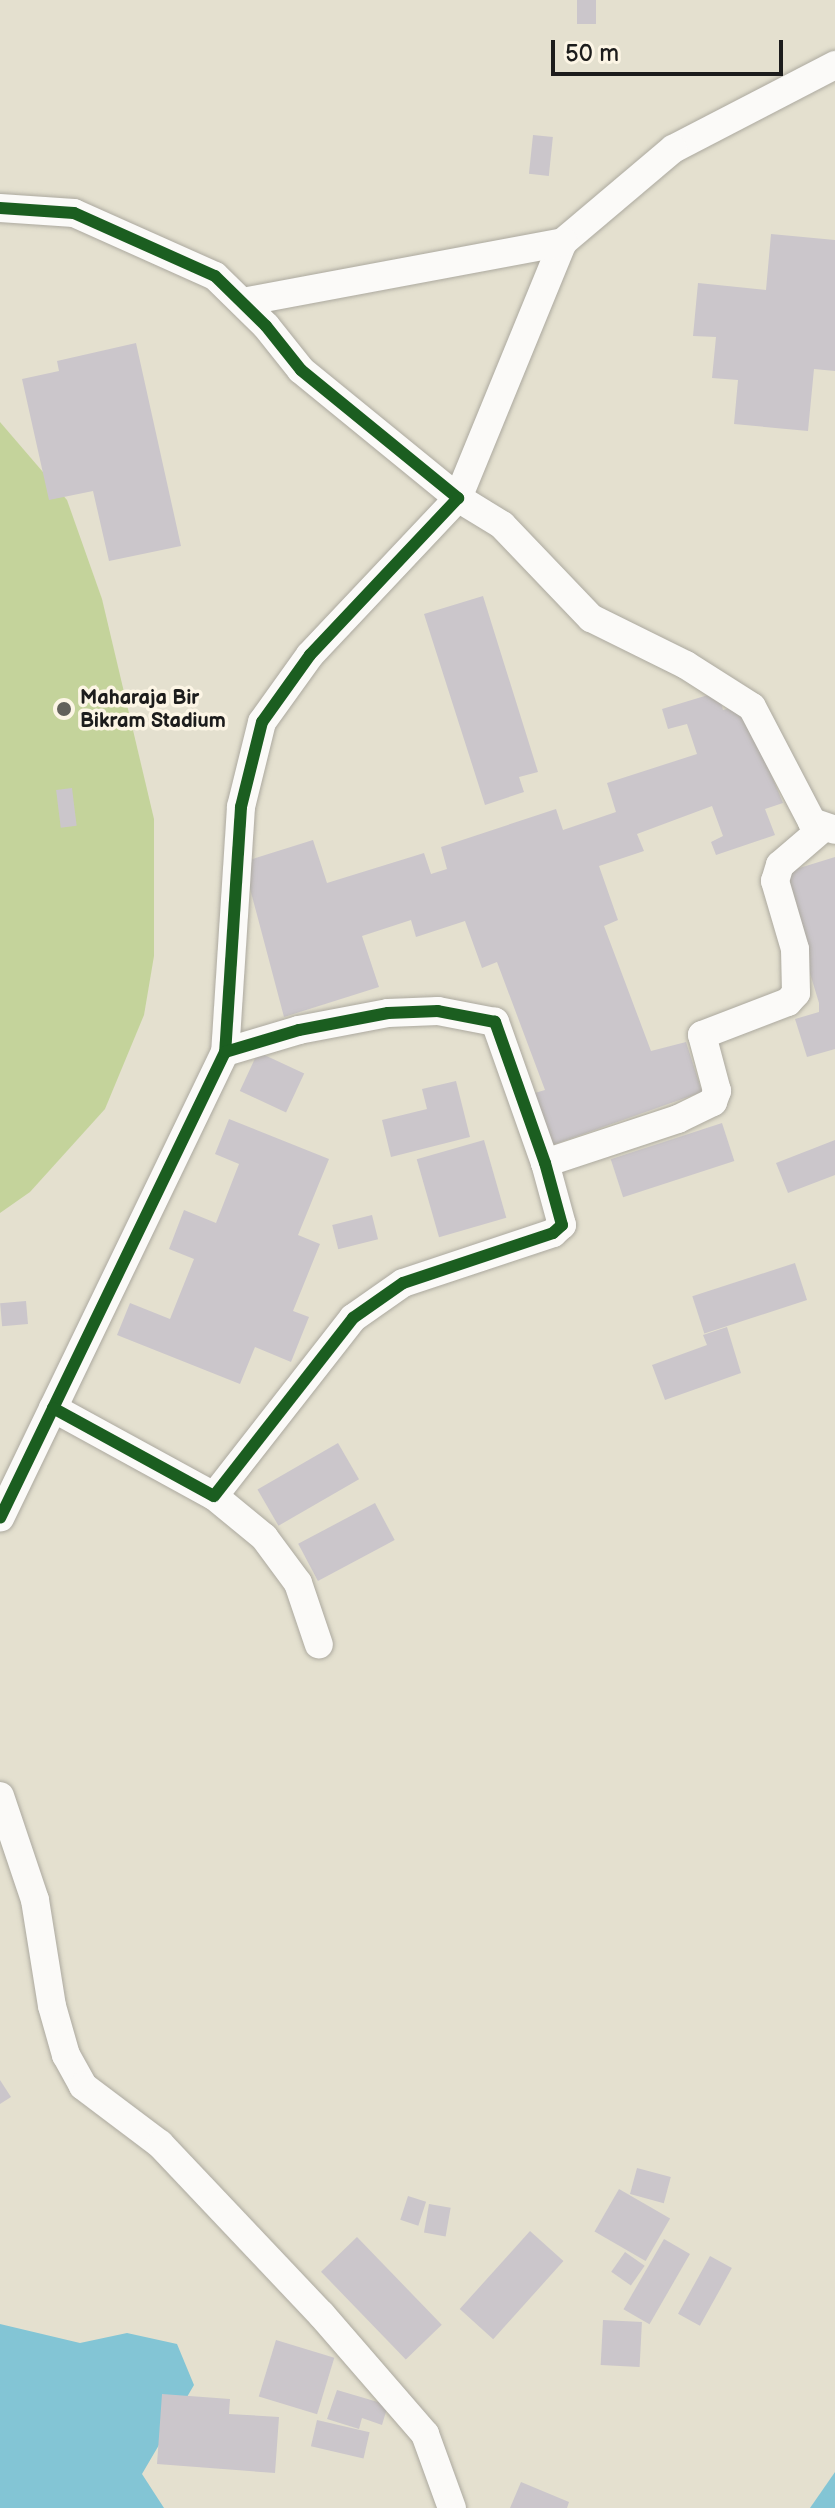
<!DOCTYPE html>
<html>
<head>
<meta charset="utf-8">
<style>
  body { margin:0 }
  #map { position:relative; width:835px; height:2508px; overflow:hidden; background:#e4e0cf; font-family:"Balsamiq Sans",sans-serif }
  div>[style] { position:absolute }
  .green>* { inset:0; background:#c4d39b }
  .water>* { inset:0; background:#83c5d5 }
  .building>* { inset:0; background:#cbc6cb; transform-origin:0 0 }
  .roads { filter:drop-shadow(0 0 2px #aca99f) drop-shadow(0 0 2px #aca99f) }
  .minor>* { height:28px; margin:-14px; padding:0 14px; transform-origin:14px; border-radius:14px; background:#fbfaf8 }
  .cycleway>* { height:12px; margin:-6px; padding:0 6px; transform-origin:6px; border-radius:6px; background:#1b5e20 }
  .dots>* { width:22px; height:22px; translate:-50% -50%; box-sizing:border-box; border:4px solid #fcf5e5; border-radius:50% }
  span { translate:-50% -50%; white-space:nowrap; text-align:center; line-height:1.15; -webkit-text-stroke:7px #fcf5e5; paint-order:stroke }
  .poi-label { font-size:20px; color:#1c1c1c; font-weight:700 }
  .left { translate:0 -50%; text-align:left }
  .scale { position:absolute; left:551px; top:40px; width:232px; height:36px; box-sizing:border-box; border:4px solid #1c1c1c; border-top:0; padding-left:10px; font-size:24px; line-height:28px; white-space:nowrap; color:#1c1c1c; -webkit-text-stroke:6px #fcf5e5; paint-order:stroke }
</style>
</head>
<body>
<div id="map">
  <div class="green">
    <div style="clip-path:polygon(0 422px,67px 500px,102px 599px,154px 819px,154px 956px,144px 1015px,105px 1109px,30px 1192px,0 1213px)"></div>
  </div>
  <div class="water">
    <div style="clip-path:polygon(0 2324px,80px 2343px,127px 2333px,177px 2344px,194px 2385px,142px 2474px,164px 2508px,0 2508px)"></div>
    <div style="clip-path:polygon(835px 2472px,835px 2508px,810px 2508px)"></div>
  </div>
  <div class="building">
    <div style="left:577px;top:0;width:19px;height:24px"></div>
    <div style="left:533px;top:135px;width:20px;height:39px;rotate:6deg"></div>
    <div style="clip-path:polygon(771px 234px,835px 240px,835px 371px,814px 369px,808px 431px,734px 424px,738px 380px,712px 378px,716px 337px,693px 336px,698px 283px,766px 290px)"></div>
    <div style="clip-path:polygon(136px 343px,181px 546px,109px 561px,93px 491px,49px 500px,22px 379px,59px 371px,57px 361px)"></div>
    <div style="clip-path:polygon(483px 596px,538px 772px,519px 777px,524px 792px,485px 805px,424px 614px)"></div>
    <div style="clip-path:polygon(718px 692px,723px 710px,742px 704px,783px 803px,765px 809px,775px 835px,716px 855px,711px 842px,723px 836px,712px 806px,637px 834px,644px 851px,599px 866px,618px 920px,604px 926px,651px 1051px,686px 1042px,702px 1092px,544px 1148px,528px 1095px,545px 1090px,497px 962px,482px 968px,465px 921px,416px 937px,411px 920px,362px 936px,379px 987px,284px 1017px,243px 862px,313px 840px,327px 883px,424px 853px,431px 874px,447px 869px,441px 847px,556px 809px,563px 830px,616px 812px,607px 783px,697px 754px,687px 724px,668px 729px,662px 709px)"></div>
    <div style="left:72px;top:788px;width:38px;height:16px;rotate:83deg"></div>
    <div style="clip-path:polygon(835px 857px,835px 1049px,807px 1057px,795px 1019px,819px 1012px,819px 1003px,780px 874px)"></div>
    <div style="left:258px;top:1052px;width:51px;height:43px;rotate:25deg"></div>
    <div style="clip-path:polygon(456px 1081px,470px 1137px,391px 1157px,382px 1120px,427px 1109px,422px 1089px)"></div>
    <div style="clip-path:polygon(229px 1119px,329px 1159px,298px 1235px,320px 1244px,293px 1311px,309px 1317px,291px 1362px,255px 1347px,240px 1384px,117px 1335px,130px 1303px,170px 1319px,194px 1259px,169px 1249px,184px 1210px,216px 1223px,239px 1164px,215px 1154px)"></div>
    <div style="left:722px;top:1123px;width:40px;height:117px;rotate:72deg"></div>
    <div style="left:484px;top:1140px;width:81px;height:70px;rotate:74deg"></div>
    <div style="clip-path:polygon(835px 1140px,835px 1175px,788px 1193px,776px 1163px)"></div>
    <div style="left:372px;top:1215px;width:25px;height:41px;rotate:76deg"></div>
    <div style="left:795px;top:1263px;width:39px;height:108px;rotate:72deg"></div>
    <div style="left:26px;top:1301px;width:23px;height:26px;rotate:85deg"></div>
    <div style="clip-path:polygon(727px 1327px,741px 1373px,665px 1400px,652px 1365px,707px 1345px,703px 1335px)"></div>
    <div style="left:338px;top:1443px;width:42px;height:93px;rotate:60deg"></div>
    <div style="left:375px;top:1503px;width:42px;height:87px;rotate:62deg"></div>
    <div style="clip-path:polygon(0 2080px,11px 2097px,0 2104px)"></div>
    <div style="left:637px;top:2168px;width:35px;height:27px;rotate:15deg"></div>
    <div style="left:619px;top:2189px;width:59px;height:49px;rotate:30deg"></div>
    <div style="left:408px;top:2196px;width:19px;height:25px;rotate:18deg"></div>
    <div style="left:429px;top:2204px;width:22px;height:29px;rotate:10deg"></div>
    <div style="left:530px;top:2231px;width:45px;height:105px;rotate:42deg"></div>
    <div style="left:357px;top:2237px;width:122px;height:50px;rotate:46deg"></div>
    <div style="left:664px;top:2239px;width:30px;height:81px;rotate:30deg"></div>
    <div style="left:625px;top:2252px;width:24px;height:24px;rotate:35deg"></div>
    <div style="left:710px;top:2256px;width:25px;height:66px;rotate:29deg"></div>
    <div style="left:603px;top:2320px;width:39px;height:45px;rotate:3deg"></div>
    <div style="left:276px;top:2340px;width:61px;height:59px;rotate:17deg"></div>
    <div style="clip-path:polygon(337px 2390px,388px 2405px,382px 2425px,362px 2418px,359px 2429px,327px 2419px)"></div>
    <div style="clip-path:polygon(162px 2394px,230px 2399px,229px 2414px,279px 2417px,275px 2473px,157px 2464px)"></div>
    <div style="left:317px;top:2420px;width:54px;height:27px;rotate:13deg"></div>
    <div style="clip-path:polygon(521px 2482px,569px 2502px,567px 2508px,510px 2508px)"></div>
  </div>
  <div class="roads">
    <div class="minor">
      <div style="left:835px;top:65px;width:182px;rotate:152.6deg"></div>
      <div style="left:673px;top:149px;width:144px;rotate:139.8deg"></div>
      <div style="left:563px;top:242px;width:277px;rotate:112.3deg"></div>
      <div style="left:458px;top:498px;width:52px;rotate:31.5deg"></div>
      <div style="left:502px;top:525px;width:129px;rotate:46.3deg"></div>
      <div style="left:591px;top:618px;width:106px;rotate:26.3deg"></div>
      <div style="left:686px;top:665px;width:78px;rotate:32.5deg"></div>
      <div style="left:752px;top:707px;width:130px;rotate:62.4deg"></div>
      <div style="left:812px;top:822px;width:24px;rotate:19deg"></div>
      <div style="left:0;top:208px;width:74px;rotate:3.9deg"></div>
      <div style="left:74px;top:213px;width:154px;rotate:24.1deg"></div>
      <div style="left:215px;top:276px;width:71px;rotate:44.4deg"></div>
      <div style="left:266px;top:326px;width:56px;rotate:51.5deg"></div>
      <div style="left:301px;top:370px;width:203px;rotate:39.2deg"></div>
      <div style="left:458px;top:498px;width:216px;rotate:133.3deg"></div>
      <div style="left:310px;top:655px;width:82px;rotate:125.6deg"></div>
      <div style="left:262px;top:722px;width:88px;rotate:103.9deg"></div>
      <div style="left:241px;top:807px;width:246px;rotate:93.7deg"></div>
      <div style="left:225px;top:1052px;width:517px;rotate:115.77deg"></div>
      <div style="left:243px;top:302px;width:326px;rotate:-10.6deg"></div>
      <div style="left:545px;top:1163px;width:140px;rotate:-18.3deg"></div>
      <div style="left:678px;top:1119px;width:39px;rotate:-26deg"></div>
      <div style="left:713px;top:1102px;width:12px;rotate:-70deg"></div>
      <div style="left:717px;top:1091px;width:58px;rotate:-105deg"></div>
      <div style="left:702px;top:1035px;width:92px;rotate:-21deg"></div>
      <div style="left:788px;top:1002px;width:12px;rotate:-48deg"></div>
      <div style="left:796px;top:993px;width:44px;rotate:-91.3deg"></div>
      <div style="left:795px;top:949px;width:71px;rotate:-106.4deg"></div>
      <div style="left:775px;top:881px;width:17px;rotate:-73deg"></div>
      <div style="left:780px;top:865px;width:55px;rotate:-40.6deg"></div>
      <div style="left:53px;top:1408px;width:183px;rotate:28.7deg"></div>
      <div style="left:214px;top:1496px;width:226px;rotate:-52deg"></div>
      <div style="left:353px;top:1318px;width:61px;rotate:-35deg"></div>
      <div style="left:403px;top:1283px;width:158px;rotate:-18.4deg"></div>
      <div style="left:553px;top:1233px;width:12px;rotate:-42deg"></div>
      <div style="left:562px;top:1225px;width:64px;rotate:-105.3deg"></div>
      <div style="left:545px;top:1163px;width:150px;rotate:-109.5deg"></div>
      <div style="left:495px;top:1022px;width:58px;rotate:-169.1deg"></div>
      <div style="left:438px;top:1011px;width:50px;rotate:177.7deg"></div>
      <div style="left:388px;top:1013px;width:91px;rotate:169.2deg"></div>
      <div style="left:299px;top:1030px;width:77px;rotate:163.4deg"></div>
      <div style="left:214px;top:1496px;width:65px;rotate:39.4deg"></div>
      <div style="left:264px;top:1537px;width:57px;rotate:53.5deg"></div>
      <div style="left:298px;top:1583px;width:65px;rotate:71.3deg"></div>
      <div style="left:0;top:1796px;width:110px;rotate:71.4deg"></div>
      <div style="left:35px;top:1900px;width:107px;rotate:80.9deg"></div>
      <div style="left:52px;top:2006px;width:51px;rotate:74.1deg"></div>
      <div style="left:66px;top:2055px;width:35px;rotate:61deg"></div>
      <div style="left:83px;top:2086px;width:96px;rotate:37deg"></div>
      <div style="left:160px;top:2144px;width:234px;rotate:46.6deg"></div>
      <div style="left:321px;top:2314px;width:159px;rotate:49.1deg"></div>
      <div style="left:425px;top:2434px;width:79px;rotate:70deg"></div>
    </div>
  </div>
  <div class="cycleway">
    <div style="left:0;top:208px;width:74px;rotate:3.9deg"></div>
    <div style="left:74px;top:213px;width:154px;rotate:24.1deg"></div>
    <div style="left:215px;top:276px;width:71px;rotate:44.4deg"></div>
    <div style="left:266px;top:326px;width:56px;rotate:51.5deg"></div>
    <div style="left:301px;top:370px;width:203px;rotate:39.2deg"></div>
    <div style="left:458px;top:498px;width:216px;rotate:133.3deg"></div>
    <div style="left:310px;top:655px;width:82px;rotate:125.6deg"></div>
    <div style="left:262px;top:722px;width:88px;rotate:103.9deg"></div>
    <div style="left:241px;top:807px;width:246px;rotate:93.7deg"></div>
    <div style="left:225px;top:1052px;width:517px;rotate:115.77deg"></div>
    <div style="left:53px;top:1408px;width:183px;rotate:28.7deg"></div>
    <div style="left:214px;top:1496px;width:226px;rotate:-52deg"></div>
    <div style="left:353px;top:1318px;width:61px;rotate:-35deg"></div>
    <div style="left:403px;top:1283px;width:158px;rotate:-18.4deg"></div>
    <div style="left:553px;top:1233px;width:12px;rotate:-42deg"></div>
    <div style="left:562px;top:1225px;width:64px;rotate:-105.3deg"></div>
    <div style="left:545px;top:1163px;width:150px;rotate:-109.5deg"></div>
    <div style="left:495px;top:1022px;width:58px;rotate:-169.1deg"></div>
    <div style="left:438px;top:1011px;width:50px;rotate:177.7deg"></div>
    <div style="left:388px;top:1013px;width:91px;rotate:169.2deg"></div>
    <div style="left:299px;top:1030px;width:77px;rotate:163.4deg"></div>
  </div>
  <div class="dots">
    <div style="left:64px;top:709px;background:#62615b"></div>
  </div>
  <div class="poi-label">
    <span class="left" style="left:80px;top:710px">Maharaja Bir<br>Bikram Stadium</span>
  </div>
  <div class="scale">50 m</div>
</div>
</body>
</html>
